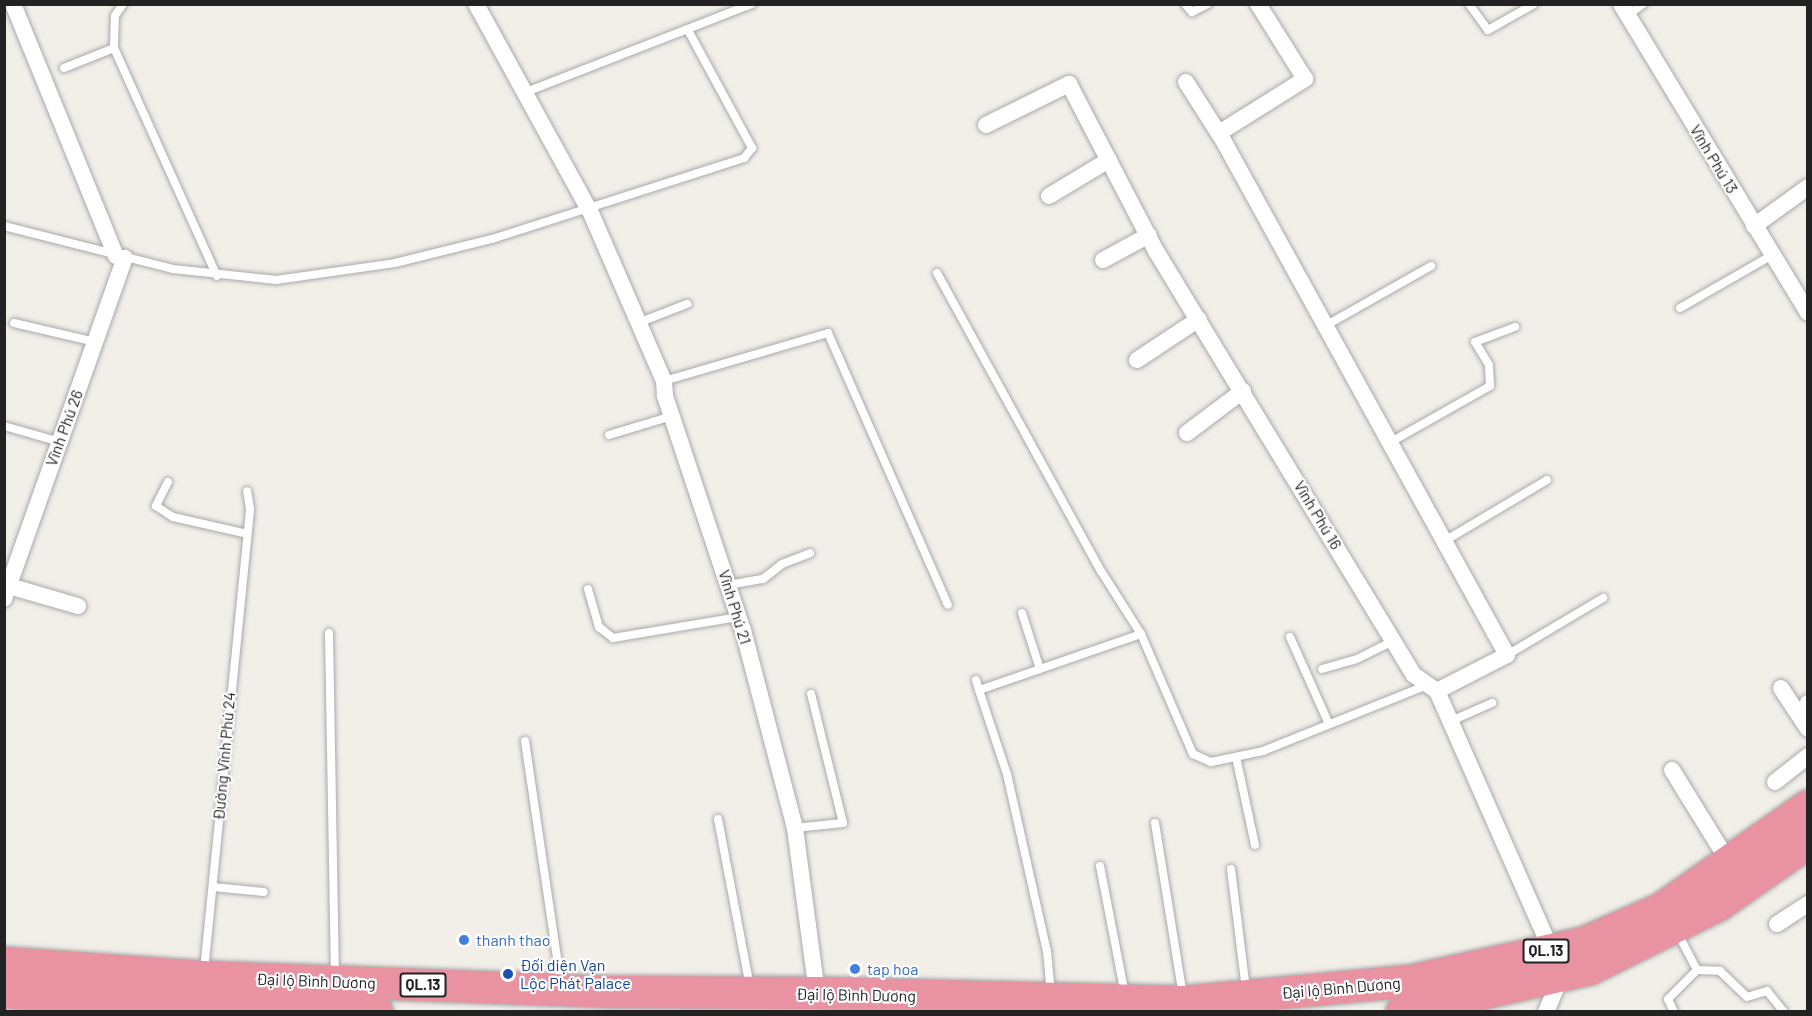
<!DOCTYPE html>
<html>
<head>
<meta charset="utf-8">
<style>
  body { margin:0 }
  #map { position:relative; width:1812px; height:1016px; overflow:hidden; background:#f2efe9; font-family:Barlow,sans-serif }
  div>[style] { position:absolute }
  .roads { filter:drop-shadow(0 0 2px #a9a9a9) drop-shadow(0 0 2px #a9a9a9) }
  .lane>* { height:8px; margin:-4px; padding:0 4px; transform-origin:4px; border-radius:4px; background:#fff }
  .street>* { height:16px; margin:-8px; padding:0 8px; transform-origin:8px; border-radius:8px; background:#fff }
  .highway>* { height:32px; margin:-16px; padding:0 16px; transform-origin:16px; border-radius:16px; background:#e892a2 }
  .dots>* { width:16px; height:16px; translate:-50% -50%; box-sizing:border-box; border:3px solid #fff; border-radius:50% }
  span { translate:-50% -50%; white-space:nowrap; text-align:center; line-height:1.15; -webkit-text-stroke:4.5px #fff; paint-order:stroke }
  .shield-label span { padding:2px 4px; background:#fff; border:2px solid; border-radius:4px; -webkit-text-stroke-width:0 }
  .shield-label { font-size:15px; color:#222; font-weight:700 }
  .street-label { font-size:16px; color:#222 }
  .shop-label { font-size:16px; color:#366cbe }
  .left { translate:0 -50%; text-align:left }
  .transit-label { font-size:16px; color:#164399 }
  .frame { position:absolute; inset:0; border:6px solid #222; pointer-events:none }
</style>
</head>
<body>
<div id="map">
  <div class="roads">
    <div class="lane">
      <div style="left:123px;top:4px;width:14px;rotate:124deg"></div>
      <div style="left:115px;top:16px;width:32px;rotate:92deg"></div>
      <div style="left:114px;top:48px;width:250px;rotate:65.7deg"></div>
      <div style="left:1185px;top:4px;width:11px;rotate:49deg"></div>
      <div style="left:1192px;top:12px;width:18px;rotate:-27deg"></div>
      <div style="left:1469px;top:4px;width:32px;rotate:54deg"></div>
      <div style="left:1488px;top:30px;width:53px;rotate:-29.5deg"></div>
      <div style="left:1628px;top:15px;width:19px;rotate:-36deg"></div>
      <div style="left:64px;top:68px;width:54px;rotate:-21.8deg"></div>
      <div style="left:526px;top:92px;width:243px;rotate:-21.3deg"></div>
      <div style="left:4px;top:226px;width:174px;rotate:14.3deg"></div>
      <div style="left:173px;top:269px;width:104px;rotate:6.1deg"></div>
      <div style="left:276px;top:280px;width:120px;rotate:-8.1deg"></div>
      <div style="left:395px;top:263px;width:100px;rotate:-13.9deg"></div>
      <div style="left:492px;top:239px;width:265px;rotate:-17.8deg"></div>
      <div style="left:744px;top:158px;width:13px;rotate:-51deg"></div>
      <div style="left:752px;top:148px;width:134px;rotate:-118.5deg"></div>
      <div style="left:937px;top:273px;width:340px;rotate:61.2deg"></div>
      <div style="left:1101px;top:571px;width:75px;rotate:57.6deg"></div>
      <div style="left:1141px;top:634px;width:171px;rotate:160.9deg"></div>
      <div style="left:979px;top:690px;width:89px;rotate:71.6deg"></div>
      <div style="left:1007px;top:774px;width:181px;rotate:77.3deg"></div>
      <div style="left:1047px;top:951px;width:43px;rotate:84.7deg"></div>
      <div style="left:1680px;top:308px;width:106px;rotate:-29.9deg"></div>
      <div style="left:14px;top:323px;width:83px;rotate:13.2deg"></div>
      <div style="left:638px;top:323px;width:53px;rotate:-21.2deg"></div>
      <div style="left:1325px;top:326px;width:122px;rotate:-29.5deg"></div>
      <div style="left:664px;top:381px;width:171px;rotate:-16.3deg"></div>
      <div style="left:828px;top:333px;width:297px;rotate:66.2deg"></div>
      <div style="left:4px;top:426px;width:58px;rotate:15.9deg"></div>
      <div style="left:609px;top:435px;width:66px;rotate:-16.8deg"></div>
      <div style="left:1389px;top:443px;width:116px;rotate:-29.4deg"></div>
      <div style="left:1490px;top:386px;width:21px;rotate:-93deg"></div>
      <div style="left:1489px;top:365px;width:27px;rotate:-121deg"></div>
      <div style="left:1475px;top:342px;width:43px;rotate:-20.6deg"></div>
      <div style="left:168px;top:482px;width:27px;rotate:117deg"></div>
      <div style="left:156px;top:506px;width:20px;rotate:33deg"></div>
      <div style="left:173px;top:517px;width:76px;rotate:12.9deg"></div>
      <div style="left:1443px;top:542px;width:121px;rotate:-30.8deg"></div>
      <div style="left:728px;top:585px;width:36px;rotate:-10deg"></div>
      <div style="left:763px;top:579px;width:24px;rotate:-38deg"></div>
      <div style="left:782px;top:564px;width:30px;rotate:-21deg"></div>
      <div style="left:588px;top:589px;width:40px;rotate:74deg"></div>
      <div style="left:599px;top:627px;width:18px;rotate:38deg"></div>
      <div style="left:613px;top:638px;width:128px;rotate:-9.5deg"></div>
      <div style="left:1022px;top:613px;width:59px;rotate:72.2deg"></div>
      <div style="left:329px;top:633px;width:345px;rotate:89deg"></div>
      <div style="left:1141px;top:634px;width:131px;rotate:66.6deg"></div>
      <div style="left:1193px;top:754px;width:20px;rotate:24deg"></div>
      <div style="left:1211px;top:762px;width:53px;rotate:-11.9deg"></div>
      <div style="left:1263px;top:751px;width:177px;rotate:-21.9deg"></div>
      <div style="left:1290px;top:637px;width:95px;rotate:65.9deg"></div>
      <div style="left:1507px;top:655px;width:112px;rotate:-30.7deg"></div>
      <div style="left:1322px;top:669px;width:36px;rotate:-16deg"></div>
      <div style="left:1357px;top:659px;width:40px;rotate:-26.6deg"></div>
      <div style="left:976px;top:680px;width:10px;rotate:73deg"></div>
      <div style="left:1451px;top:721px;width:45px;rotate:-23.7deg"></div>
      <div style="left:525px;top:741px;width:246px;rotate:81.6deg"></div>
      <div style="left:1236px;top:757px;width:90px;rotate:77.8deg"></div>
      <div style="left:718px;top:819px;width:170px;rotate:79.2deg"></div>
      <div style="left:1155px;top:823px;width:175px;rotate:80.8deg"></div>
      <div style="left:795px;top:828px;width:48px;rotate:-5.9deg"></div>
      <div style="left:843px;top:823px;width:133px;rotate:-103.9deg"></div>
      <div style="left:1100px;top:866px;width:131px;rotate:79deg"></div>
      <div style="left:1231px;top:869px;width:122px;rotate:82.9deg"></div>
      <div style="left:213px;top:887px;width:51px;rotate:5.6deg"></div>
      <div style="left:1697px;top:970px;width:23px;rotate:2deg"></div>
      <div style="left:1720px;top:971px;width:37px;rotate:44deg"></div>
      <div style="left:1747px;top:997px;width:21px;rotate:-17deg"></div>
      <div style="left:1767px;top:991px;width:27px;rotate:51deg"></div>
      <div style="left:204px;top:971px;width:464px;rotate:-84.3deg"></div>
      <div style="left:250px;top:509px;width:18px;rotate:-99deg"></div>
      <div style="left:1674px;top:1012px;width:14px;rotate:-115deg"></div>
      <div style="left:1668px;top:999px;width:41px;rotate:-45deg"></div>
      <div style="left:1697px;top:970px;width:43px;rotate:-117.8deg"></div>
    </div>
    <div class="street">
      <div style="left:13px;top:4px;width:272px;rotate:67.8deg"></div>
      <div style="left:476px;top:4px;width:236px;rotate:61.2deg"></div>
      <div style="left:590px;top:211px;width:185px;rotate:66.5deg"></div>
      <div style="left:664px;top:381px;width:15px;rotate:86deg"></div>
      <div style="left:665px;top:396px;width:247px;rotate:71.6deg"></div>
      <div style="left:743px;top:630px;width:205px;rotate:75.3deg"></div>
      <div style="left:795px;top:828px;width:166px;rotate:82.4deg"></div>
      <div style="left:1621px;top:4px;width:361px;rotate:58.8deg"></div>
      <div style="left:1186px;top:82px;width:69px;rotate:57.5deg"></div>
      <div style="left:1223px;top:140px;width:588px;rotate:61.13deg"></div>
      <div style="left:1507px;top:655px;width:79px;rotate:152.8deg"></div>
      <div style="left:986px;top:125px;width:93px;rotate:-26.3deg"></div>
      <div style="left:1069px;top:84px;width:188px;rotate:62.5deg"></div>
      <div style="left:1156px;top:251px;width:496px;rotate:58.7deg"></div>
      <div style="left:1414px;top:675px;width:28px;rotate:35deg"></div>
      <div style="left:1437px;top:691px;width:283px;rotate:66.2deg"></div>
      <div style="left:1219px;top:133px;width:102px;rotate:-32.1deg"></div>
      <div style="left:1305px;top:79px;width:89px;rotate:-122.1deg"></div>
      <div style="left:1049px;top:196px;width:70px;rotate:-31deg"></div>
      <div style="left:1754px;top:226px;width:67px;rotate:-35.8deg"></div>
      <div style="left:1103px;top:260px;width:52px;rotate:-28.5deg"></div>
      <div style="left:1137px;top:360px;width:74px;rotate:-33.5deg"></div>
      <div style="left:1187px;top:433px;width:70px;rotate:-36.9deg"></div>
      <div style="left:9px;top:586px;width:72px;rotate:16.2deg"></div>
      <div style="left:4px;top:599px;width:362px;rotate:-70.5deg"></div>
      <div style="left:1781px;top:688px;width:49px;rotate:56.6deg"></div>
      <div style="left:1802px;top:720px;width:18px;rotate:-71deg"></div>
      <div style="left:1672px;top:770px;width:110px;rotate:58.3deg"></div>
      <div style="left:1775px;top:782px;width:42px;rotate:-38.2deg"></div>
      <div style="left:1777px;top:924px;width:37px;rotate:-33deg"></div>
      <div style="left:1546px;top:1012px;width:36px;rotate:-67deg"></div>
    </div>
    <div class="highway">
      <div style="left:4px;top:963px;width:199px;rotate:4deg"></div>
      <div style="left:203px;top:977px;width:406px;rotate:2.1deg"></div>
      <div style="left:609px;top:992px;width:208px;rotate:0.3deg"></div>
      <div style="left:817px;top:993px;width:367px;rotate:1.4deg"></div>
      <div style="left:1184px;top:1002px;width:228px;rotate:-5.3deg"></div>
      <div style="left:1411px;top:981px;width:177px;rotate:-12.4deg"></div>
      <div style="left:1584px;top:943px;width:84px;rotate:-23.8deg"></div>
      <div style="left:1661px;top:909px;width:179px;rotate:-35deg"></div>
      <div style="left:4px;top:992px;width:222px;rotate:3.9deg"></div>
      <div style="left:225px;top:1007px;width:152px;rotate:1.9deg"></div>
      <div style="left:1402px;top:1012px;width:193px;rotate:-12.9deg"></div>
      <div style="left:1590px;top:969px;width:144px;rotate:-26.4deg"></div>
      <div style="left:1719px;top:905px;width:108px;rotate:-34.9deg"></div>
    </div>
  </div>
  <div class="dots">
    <div style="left:464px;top:940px;background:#3f7fe0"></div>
    <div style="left:855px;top:969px;background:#3f7fe0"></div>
    <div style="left:508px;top:974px;background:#1a4fb4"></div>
  </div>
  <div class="shield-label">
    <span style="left:1546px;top:951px">QL.13</span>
    <span style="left:423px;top:985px">QL.13</span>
  </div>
  <div class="street-label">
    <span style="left:1714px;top:159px;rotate:59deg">Vĩnh Phú 13</span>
    <span style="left:64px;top:428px;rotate:-70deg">Vĩnh Phú 26</span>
    <span style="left:1318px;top:515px;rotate:59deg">Vĩnh Phú 16</span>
    <span style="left:735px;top:607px;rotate:73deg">Vĩnh Phú 21</span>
    <span style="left:224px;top:756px;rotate:-85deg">Đường Vĩnh Phú 24</span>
    <span style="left:316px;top:981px;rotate:2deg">Đại lộ Bình Dương</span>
    <span style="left:1341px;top:988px;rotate:-5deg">Đại lộ Bình Dương</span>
    <span style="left:856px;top:995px;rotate:1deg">Đại lộ Bình Dương</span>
  </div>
  <div class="shop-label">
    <span class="left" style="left:476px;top:940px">thanh thao</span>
    <span class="left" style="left:867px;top:969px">tap hoa</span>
  </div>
  <div class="transit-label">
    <span class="left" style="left:520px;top:974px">Đối diện Vạn<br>Lộc Phát Palace</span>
  </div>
  <div class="frame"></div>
</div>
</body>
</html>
